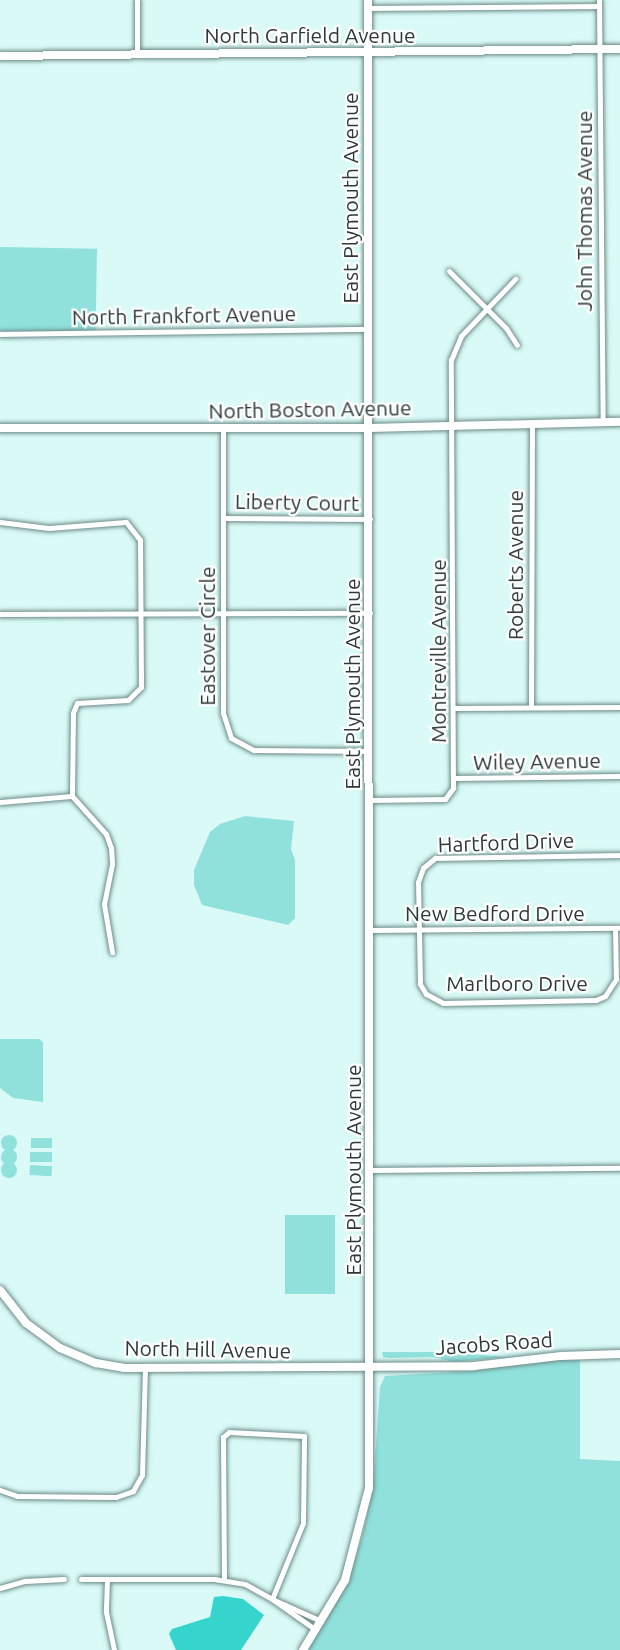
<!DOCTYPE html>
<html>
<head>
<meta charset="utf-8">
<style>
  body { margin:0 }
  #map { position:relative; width:620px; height:1650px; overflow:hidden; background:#d9faf7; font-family:Ubuntu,sans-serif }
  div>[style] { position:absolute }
  .green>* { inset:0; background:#90e1dc; transform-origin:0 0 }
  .round { border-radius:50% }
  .water>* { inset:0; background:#35d5ce }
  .roads { filter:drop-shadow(0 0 2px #6d8b89) drop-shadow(0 0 2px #6d8b89) }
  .street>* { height:5px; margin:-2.5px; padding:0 2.5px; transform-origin:2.5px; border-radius:2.5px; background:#fff }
  .secondary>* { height:8px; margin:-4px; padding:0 4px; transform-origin:4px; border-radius:4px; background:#fff }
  span { translate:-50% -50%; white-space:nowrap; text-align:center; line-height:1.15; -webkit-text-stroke:4.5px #fff; paint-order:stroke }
  .street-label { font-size:21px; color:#2c3938 }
</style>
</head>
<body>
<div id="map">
  <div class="green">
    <div style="left:0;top:247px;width:97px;height:84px;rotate:1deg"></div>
    <div style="clip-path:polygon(245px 816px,294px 821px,291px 849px,295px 860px,295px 918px,288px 925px,202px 905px,194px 885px,194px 870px,210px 832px,220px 824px)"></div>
    <div style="clip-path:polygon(0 1039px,39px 1039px,43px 1042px,43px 1102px,13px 1098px,0 1088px)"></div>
    <div class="round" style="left:1px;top:1135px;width:16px;height:16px"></div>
    <div style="left:31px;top:1138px;width:21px;height:10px"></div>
    <div class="round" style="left:1px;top:1149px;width:16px;height:16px"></div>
    <div style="left:30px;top:1152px;width:22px;height:10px"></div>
    <div class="round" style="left:1px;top:1162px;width:16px;height:16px"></div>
    <div style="left:30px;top:1165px;width:22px;height:10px;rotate:3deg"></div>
    <div style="left:285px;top:1215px;width:50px;height:79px"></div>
    <div style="clip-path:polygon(382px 1352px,444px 1352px,507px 1357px,454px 1362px,433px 1357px,389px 1358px,383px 1357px)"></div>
    <div style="clip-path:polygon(558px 1359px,580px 1360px,580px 1459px,620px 1461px,620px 1650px,308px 1650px,348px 1581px,362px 1538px,373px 1488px,380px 1387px,385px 1376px,472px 1371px)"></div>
  </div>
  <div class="water">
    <div style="clip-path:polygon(223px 1596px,243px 1599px,264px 1615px,241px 1650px,176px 1650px,169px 1634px,172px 1629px,210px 1617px,214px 1597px)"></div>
  </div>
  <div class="roads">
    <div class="street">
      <div style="left:137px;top:0;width:54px;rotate:90deg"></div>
      <div style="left:599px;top:0;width:422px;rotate:89.5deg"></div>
      <div style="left:368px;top:8px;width:231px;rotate:-0.5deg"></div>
      <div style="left:449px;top:271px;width:81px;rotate:45deg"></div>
      <div style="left:506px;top:328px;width:20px;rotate:57deg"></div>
      <div style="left:0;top:334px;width:369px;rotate:-0.8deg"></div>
      <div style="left:223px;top:428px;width:285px;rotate:90deg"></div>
      <div style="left:223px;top:713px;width:26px;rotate:72deg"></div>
      <div style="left:231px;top:738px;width:26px;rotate:28deg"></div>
      <div style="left:254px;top:750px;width:115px;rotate:0.5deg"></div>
      <div style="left:224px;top:518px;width:146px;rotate:0.4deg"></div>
      <div style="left:0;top:522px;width:49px;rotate:7deg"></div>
      <div style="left:49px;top:528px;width:77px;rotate:-4.5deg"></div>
      <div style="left:126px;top:522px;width:23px;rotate:52deg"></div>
      <div style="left:140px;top:540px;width:147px;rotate:89.6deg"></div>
      <div style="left:141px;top:687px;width:18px;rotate:135deg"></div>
      <div style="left:128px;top:700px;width:51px;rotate:176.6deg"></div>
      <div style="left:77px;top:703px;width:11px;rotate:112deg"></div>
      <div style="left:73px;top:713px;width:83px;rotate:90.7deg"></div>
      <div style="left:0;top:614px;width:370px;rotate:-0.2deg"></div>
      <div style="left:531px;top:707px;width:284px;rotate:-89.8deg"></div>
      <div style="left:455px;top:708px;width:165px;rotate:-0.3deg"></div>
      <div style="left:454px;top:778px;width:166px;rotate:-0.7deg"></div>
      <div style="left:72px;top:796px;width:51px;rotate:48.2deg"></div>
      <div style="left:106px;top:834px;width:15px;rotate:70deg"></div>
      <div style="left:111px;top:848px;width:16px;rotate:86deg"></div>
      <div style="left:112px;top:864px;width:41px;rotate:101.3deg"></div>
      <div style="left:104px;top:904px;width:49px;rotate:80.5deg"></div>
      <div style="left:370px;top:800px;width:75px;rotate:-0.8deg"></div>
      <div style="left:445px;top:799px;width:14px;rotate:-54deg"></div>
      <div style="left:453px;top:788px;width:428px;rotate:-90.3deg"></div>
      <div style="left:451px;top:360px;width:26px;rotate:-67deg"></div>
      <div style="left:461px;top:336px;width:79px;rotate:-46.5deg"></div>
      <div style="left:0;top:802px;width:72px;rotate:-4.8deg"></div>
      <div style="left:615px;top:929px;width:50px;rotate:88.9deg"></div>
      <div style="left:616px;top:979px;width:20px;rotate:123deg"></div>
      <div style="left:605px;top:996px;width:10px;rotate:156deg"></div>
      <div style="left:596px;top:1000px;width:153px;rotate:178.9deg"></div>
      <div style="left:443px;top:1003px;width:19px;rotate:-152deg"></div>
      <div style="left:426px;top:994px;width:12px;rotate:-121deg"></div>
      <div style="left:420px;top:984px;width:102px;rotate:-91.1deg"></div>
      <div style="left:418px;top:882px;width:15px;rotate:-70deg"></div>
      <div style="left:423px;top:868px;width:16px;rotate:-40deg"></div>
      <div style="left:435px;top:858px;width:185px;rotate:-0.9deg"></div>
      <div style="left:371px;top:930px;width:249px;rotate:-0.5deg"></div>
      <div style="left:371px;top:1170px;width:249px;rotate:-0.5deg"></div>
      <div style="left:0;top:1490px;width:18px;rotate:19deg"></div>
      <div style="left:17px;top:1496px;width:99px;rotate:0.6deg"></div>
      <div style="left:116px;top:1497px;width:18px;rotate:-19deg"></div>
      <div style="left:133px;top:1491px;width:18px;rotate:-61deg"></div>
      <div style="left:142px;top:1475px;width:105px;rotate:-88.4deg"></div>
      <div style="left:81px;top:1579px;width:133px"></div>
      <div style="left:214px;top:1579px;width:31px;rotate:9deg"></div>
      <div style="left:245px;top:1584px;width:31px;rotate:29deg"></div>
      <div style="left:272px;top:1599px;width:82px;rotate:-67.8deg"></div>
      <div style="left:303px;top:1523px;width:87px;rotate:-89.3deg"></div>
      <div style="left:304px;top:1436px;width:75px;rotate:-176.9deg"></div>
      <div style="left:229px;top:1432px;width:8px;rotate:140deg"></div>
      <div style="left:223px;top:1437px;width:143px;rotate:89.6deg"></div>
      <div style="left:107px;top:1579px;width:33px;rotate:92deg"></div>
      <div style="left:106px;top:1612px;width:39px;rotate:78deg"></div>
      <div style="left:0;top:1588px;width:26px;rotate:-16deg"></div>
      <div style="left:25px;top:1581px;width:39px;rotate:-3deg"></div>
      <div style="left:316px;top:1630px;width:54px;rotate:-144.8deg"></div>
      <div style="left:272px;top:1599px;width:54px;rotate:24.2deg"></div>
    </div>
    <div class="secondary">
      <div style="left:0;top:56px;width:620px;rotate:-0.65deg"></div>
      <div style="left:0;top:428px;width:369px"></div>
      <div style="left:369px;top:428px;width:251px;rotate:-1.4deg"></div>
      <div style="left:0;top:1290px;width:42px;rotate:51.8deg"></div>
      <div style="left:26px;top:1323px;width:42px;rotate:36.3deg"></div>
      <div style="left:60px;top:1348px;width:39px;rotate:23deg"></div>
      <div style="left:96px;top:1363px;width:29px;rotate:10deg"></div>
      <div style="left:125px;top:1368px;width:349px;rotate:-0.3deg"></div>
      <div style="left:474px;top:1366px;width:88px;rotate:-6.6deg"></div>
      <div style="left:561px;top:1356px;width:59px;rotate:-1.9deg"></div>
      <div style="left:303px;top:1650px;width:82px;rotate:-59deg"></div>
      <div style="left:345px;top:1580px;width:95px;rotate:-75.4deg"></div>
      <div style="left:369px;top:1488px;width:1488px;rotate:-90.04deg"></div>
    </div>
  </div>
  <div class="street-label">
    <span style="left:310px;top:35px">North Garfield Avenue</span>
    <span style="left:350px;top:198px;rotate:-90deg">East Plymouth Avenue</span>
    <span style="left:584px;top:211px;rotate:-90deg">John Thomas Avenue</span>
    <span style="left:184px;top:315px;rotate:-1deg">North Frankfort Avenue</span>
    <span style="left:310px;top:409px;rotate:-1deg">North Boston Avenue</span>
    <span style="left:297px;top:502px;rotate:1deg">Liberty Court</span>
    <span style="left:515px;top:565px;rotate:-90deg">Roberts Avenue</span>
    <span style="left:207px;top:636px;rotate:-90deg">Eastover Circle</span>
    <span style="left:438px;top:651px;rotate:-90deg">Montreville Avenue</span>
    <span style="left:352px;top:684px;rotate:-90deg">East Plymouth Avenue</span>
    <span style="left:537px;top:761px;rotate:-1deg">Wiley Avenue</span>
    <span style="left:506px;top:842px;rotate:-2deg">Hartford Drive</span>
    <span style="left:495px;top:913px">New Bedford Drive</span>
    <span style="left:517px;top:983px">Marlboro Drive</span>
    <span style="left:353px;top:1170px;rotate:-90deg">East Plymouth Avenue</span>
    <span style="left:494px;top:1343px;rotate:-4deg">Jacobs Road</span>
    <span style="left:208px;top:1349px;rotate:1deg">North Hill Avenue</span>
  </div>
</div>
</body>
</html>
